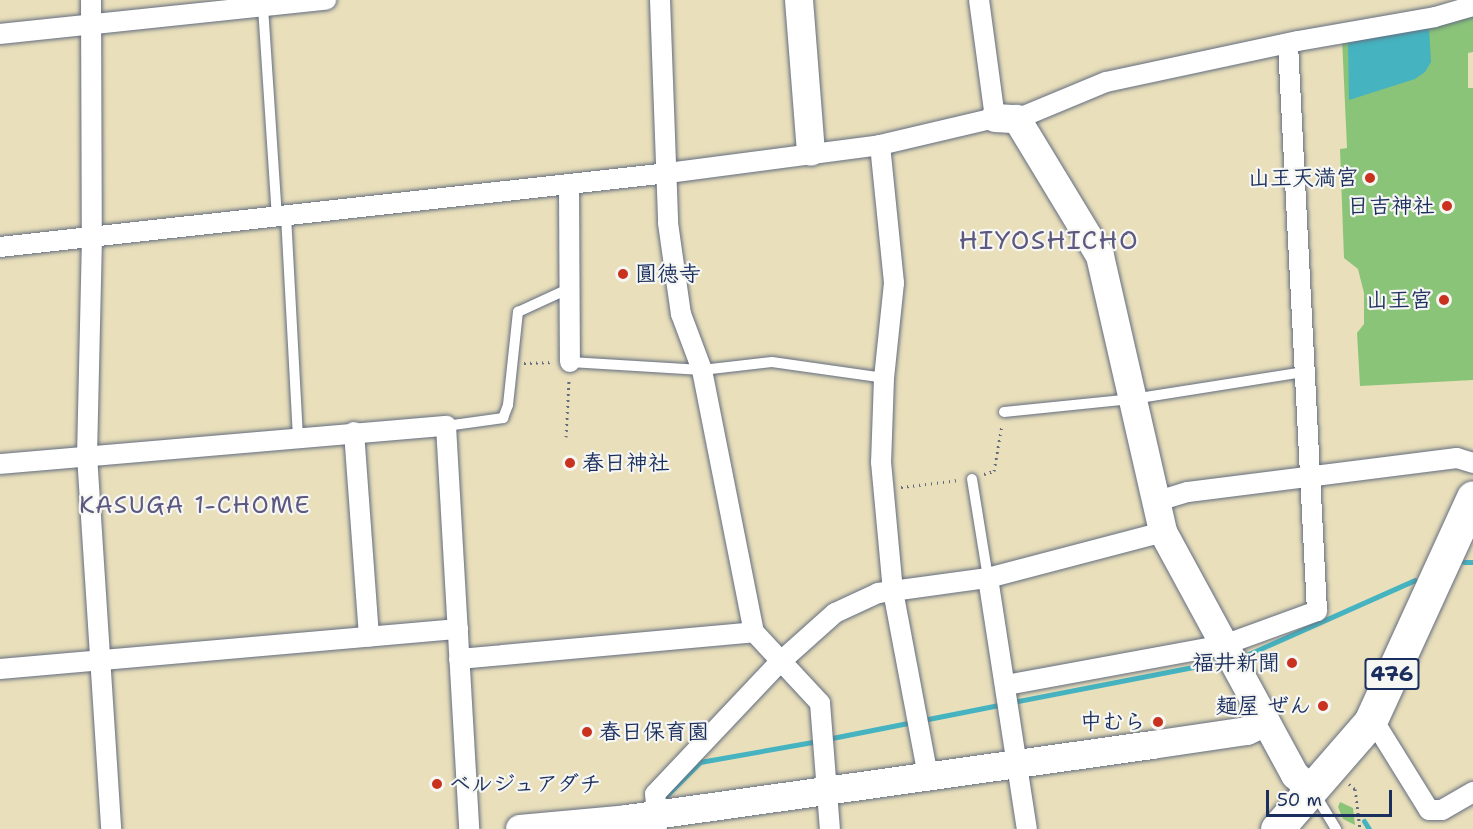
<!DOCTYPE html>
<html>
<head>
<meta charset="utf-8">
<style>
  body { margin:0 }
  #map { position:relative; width:1473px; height:829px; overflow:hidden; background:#e9dfbb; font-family:"Shantell Sans","Klee One",sans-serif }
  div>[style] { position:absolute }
  .green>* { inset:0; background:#8ac479 }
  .water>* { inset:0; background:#45b3c0 }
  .stream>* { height:5px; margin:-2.5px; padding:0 2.5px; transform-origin:2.5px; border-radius:2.5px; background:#45b3c0 }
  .path>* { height:3px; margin-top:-1.5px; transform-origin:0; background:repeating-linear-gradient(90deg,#636d7f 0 1.5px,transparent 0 6px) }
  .roads { filter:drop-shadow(0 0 2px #636d7f) drop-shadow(0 0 2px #636d7f) }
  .lane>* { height:10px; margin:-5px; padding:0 5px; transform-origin:5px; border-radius:5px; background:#fff }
  .street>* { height:20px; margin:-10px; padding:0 10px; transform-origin:10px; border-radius:10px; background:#fff }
  .secondary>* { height:28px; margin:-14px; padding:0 14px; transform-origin:14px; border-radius:14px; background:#fff }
  .highway>* { height:33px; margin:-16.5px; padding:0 16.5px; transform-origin:16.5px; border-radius:16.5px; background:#fff }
  .dots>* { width:16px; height:16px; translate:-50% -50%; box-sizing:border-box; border:3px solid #f6f6f2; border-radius:50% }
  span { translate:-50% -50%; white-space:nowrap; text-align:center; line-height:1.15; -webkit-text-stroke:4.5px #f6f6f2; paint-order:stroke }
  .shield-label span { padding:2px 4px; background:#f6f6f2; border:2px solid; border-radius:4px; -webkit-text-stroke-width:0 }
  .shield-label { font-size:21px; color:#1b2f5e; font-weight:700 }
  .poi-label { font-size:22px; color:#1b2f5e; font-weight:700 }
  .right { translate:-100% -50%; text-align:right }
  .left { translate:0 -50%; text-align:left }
  .neighbourhood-label { font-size:24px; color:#5c5880; letter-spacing:1.5px }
  .quarter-label { font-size:26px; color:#5c5880; letter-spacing:1.5px }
  .scale { position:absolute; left:1266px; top:790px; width:126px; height:27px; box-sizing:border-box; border:3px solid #1b2f5e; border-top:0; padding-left:8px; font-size:18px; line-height:21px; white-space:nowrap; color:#1b2f5e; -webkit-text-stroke:4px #f6f6f2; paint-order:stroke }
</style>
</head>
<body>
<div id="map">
  <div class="green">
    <div style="clip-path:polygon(1473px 10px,1473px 52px,1468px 53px,1468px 88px,1473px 88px,1473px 380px,1360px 386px,1357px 333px,1364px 324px,1364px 293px,1358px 269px,1344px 258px,1340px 149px,1347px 148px,1342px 38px)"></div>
    <div style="clip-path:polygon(1340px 802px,1353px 808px,1355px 825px,1343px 819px,1338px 807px)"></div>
  </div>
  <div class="water">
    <div style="clip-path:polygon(1429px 27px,1431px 62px,1425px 72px,1415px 79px,1349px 100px,1348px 40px)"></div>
  </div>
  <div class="stream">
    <div style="left:1464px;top:562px;width:9px"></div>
    <div style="left:1242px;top:657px;width:189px;rotate:-24deg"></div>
    <div style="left:1013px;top:702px;width:215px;rotate:-11deg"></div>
    <div style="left:827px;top:739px;width:179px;rotate:-11.2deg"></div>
    <div style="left:660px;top:802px;width:57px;rotate:-45deg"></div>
    <div style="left:700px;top:762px;width:120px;rotate:-10.1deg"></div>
    <div style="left:1364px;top:821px;width:9px;rotate:58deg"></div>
  </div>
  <div class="path">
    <div style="left:524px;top:363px;width:29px;rotate:-2deg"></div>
    <div style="left:566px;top:437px;width:58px;rotate:-87deg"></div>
    <div style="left:984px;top:474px;width:10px;rotate:-17deg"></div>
    <div style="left:994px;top:471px;width:47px;rotate:-80.1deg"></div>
    <div style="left:901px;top:487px;width:59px;rotate:-6.8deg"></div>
    <div style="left:1349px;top:784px;width:8px;rotate:40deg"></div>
    <div style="left:1355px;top:789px;width:40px;rotate:82.9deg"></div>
  </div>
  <div class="roads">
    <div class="lane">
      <div style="left:263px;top:7px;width:210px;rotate:86.2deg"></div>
      <div style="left:286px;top:216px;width:220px;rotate:86.9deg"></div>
      <div style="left:570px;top:362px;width:132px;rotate:3.5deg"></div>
      <div style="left:702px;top:370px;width:70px;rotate:-6.5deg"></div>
      <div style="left:772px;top:362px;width:113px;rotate:8.1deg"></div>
      <div style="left:1004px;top:412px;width:130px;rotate:-5.8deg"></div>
      <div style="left:1133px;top:399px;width:172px;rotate:-9deg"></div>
      <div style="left:446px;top:426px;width:58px;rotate:-8deg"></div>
      <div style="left:503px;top:418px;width:14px;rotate:-69deg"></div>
      <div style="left:508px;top:405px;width:94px;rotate:-83.9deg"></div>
      <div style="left:518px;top:312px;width:55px;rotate:-24.7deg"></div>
      <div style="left:972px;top:479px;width:100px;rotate:80.8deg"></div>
      <div style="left:1315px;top:794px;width:41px;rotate:59deg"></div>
    </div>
    <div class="street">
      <div style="left:91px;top:0;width:237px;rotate:89.8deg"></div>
      <div style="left:92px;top:237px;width:218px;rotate:91.3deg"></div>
      <div style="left:87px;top:455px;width:375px;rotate:86.3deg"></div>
      <div style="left:660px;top:0;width:223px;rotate:87.9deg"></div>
      <div style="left:668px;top:223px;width:92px;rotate:81.9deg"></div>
      <div style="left:681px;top:314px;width:60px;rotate:69.4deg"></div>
      <div style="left:702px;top:370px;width:267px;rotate:78.8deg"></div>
      <div style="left:754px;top:632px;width:97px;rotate:47.1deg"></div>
      <div style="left:820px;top:703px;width:126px;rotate:85.5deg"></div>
      <div style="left:0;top:34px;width:328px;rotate:-6deg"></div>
      <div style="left:1017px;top:119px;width:96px;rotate:-22.6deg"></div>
      <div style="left:1106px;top:82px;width:196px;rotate:-12.1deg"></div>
      <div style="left:1298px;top:41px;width:139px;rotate:-9.9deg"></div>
      <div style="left:1435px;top:17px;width:40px;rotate:-16deg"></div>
      <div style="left:880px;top:145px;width:139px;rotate:84.2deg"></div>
      <div style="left:894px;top:283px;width:96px;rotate:96deg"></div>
      <div style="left:884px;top:378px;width:84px;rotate:92deg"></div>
      <div style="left:881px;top:462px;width:130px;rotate:84.7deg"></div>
      <div style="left:893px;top:591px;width:188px;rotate:79.3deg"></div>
      <div style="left:569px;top:185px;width:177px;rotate:89.7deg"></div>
      <div style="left:0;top:247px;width:672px;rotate:-6.32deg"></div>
      <div style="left:668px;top:173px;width:214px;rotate:-7.5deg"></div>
      <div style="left:880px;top:145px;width:118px;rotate:-13.2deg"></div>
      <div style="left:995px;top:118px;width:119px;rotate:-97.7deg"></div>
      <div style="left:354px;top:432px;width:205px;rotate:85.8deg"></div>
      <div style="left:0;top:464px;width:448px;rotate:-4.9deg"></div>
      <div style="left:446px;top:426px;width:404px;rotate:86.7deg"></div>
      <div style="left:1158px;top:501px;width:31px;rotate:-17deg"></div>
      <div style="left:1188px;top:492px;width:271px;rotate:-7.2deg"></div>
      <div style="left:1457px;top:458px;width:17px;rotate:17deg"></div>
      <div style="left:988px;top:578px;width:254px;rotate:81.2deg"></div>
      <div style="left:459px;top:659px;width:296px;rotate:-5.2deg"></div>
      <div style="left:0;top:669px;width:460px;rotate:-5deg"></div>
      <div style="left:1006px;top:685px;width:222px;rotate:-10.4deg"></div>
      <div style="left:1224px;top:645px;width:99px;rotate:-20.1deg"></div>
      <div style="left:1317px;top:611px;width:568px;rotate:-92.93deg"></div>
      <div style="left:1370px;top:722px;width:13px;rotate:42deg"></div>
      <div style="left:1380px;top:731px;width:93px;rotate:58.2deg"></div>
      <div style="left:1429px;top:810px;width:13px"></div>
      <div style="left:1442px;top:810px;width:36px;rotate:-30deg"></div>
      <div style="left:657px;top:827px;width:33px;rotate:-93deg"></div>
      <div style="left:655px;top:794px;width:180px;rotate:-46.6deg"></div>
      <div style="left:779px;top:663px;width:75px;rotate:-41.8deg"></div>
      <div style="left:835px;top:613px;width:47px;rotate:-24.9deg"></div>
      <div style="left:878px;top:593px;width:111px;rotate:-7.8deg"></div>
      <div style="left:988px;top:578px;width:181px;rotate:-14.7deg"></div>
    </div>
    <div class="secondary">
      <div style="left:799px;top:0;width:152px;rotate:85.5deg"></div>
      <div style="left:995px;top:118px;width:22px;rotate:3deg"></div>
      <div style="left:1017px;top:119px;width:160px;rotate:58.8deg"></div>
      <div style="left:1100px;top:256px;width:283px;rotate:77.1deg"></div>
      <div style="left:1163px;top:532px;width:277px;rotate:61.5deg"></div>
      <div style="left:1295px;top:775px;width:24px;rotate:42deg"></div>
      <div style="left:520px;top:829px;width:107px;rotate:-5.3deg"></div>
      <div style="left:627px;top:819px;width:530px;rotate:-8.02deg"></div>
      <div style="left:1152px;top:745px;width:96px;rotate:-8.4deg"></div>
      <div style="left:1247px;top:731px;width:21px;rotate:-25deg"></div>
    </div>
    <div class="highway">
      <div style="left:1277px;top:829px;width:142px;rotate:-49deg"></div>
      <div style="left:1370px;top:722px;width:247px;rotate:-65.4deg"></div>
    </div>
  </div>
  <div class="dots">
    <div style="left:1370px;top:178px;background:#c8321e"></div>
    <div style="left:1447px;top:206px;background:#c8321e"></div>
    <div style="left:623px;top:274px;background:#c8321e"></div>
    <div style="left:1444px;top:300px;background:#c8321e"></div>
    <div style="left:570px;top:463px;background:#c8321e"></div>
    <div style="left:1292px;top:663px;background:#c8321e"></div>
    <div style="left:1323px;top:706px;background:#c8321e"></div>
    <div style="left:1158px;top:722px;background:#c8321e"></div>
    <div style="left:587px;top:732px;background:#c8321e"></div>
    <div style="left:437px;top:784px;background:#c8321e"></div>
  </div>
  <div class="shield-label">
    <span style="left:1392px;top:674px">476</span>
  </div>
  <div class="poi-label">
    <span class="right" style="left:1358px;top:178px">山王天満宮</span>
    <span class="right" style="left:1435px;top:206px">日吉神社</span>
    <span class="left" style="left:635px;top:274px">圓徳寺</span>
    <span class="right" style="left:1432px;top:300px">山王宮</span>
    <span class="left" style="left:582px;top:463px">春日神社</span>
    <span class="right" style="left:1280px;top:663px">福井新聞</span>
    <span class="right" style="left:1311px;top:706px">麺屋 ぜん</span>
    <span class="right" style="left:1146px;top:722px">中むら</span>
    <span class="left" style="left:599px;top:732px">春日保育園</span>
    <span class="left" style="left:449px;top:784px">ベルジュアダチ</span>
  </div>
  <div class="neighbourhood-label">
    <span style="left:195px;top:506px">KASUGA 1-CHOME</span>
  </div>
  <div class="quarter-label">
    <span style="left:1049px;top:240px">HIYOSHICHO</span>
  </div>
  <div class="scale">50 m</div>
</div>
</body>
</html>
